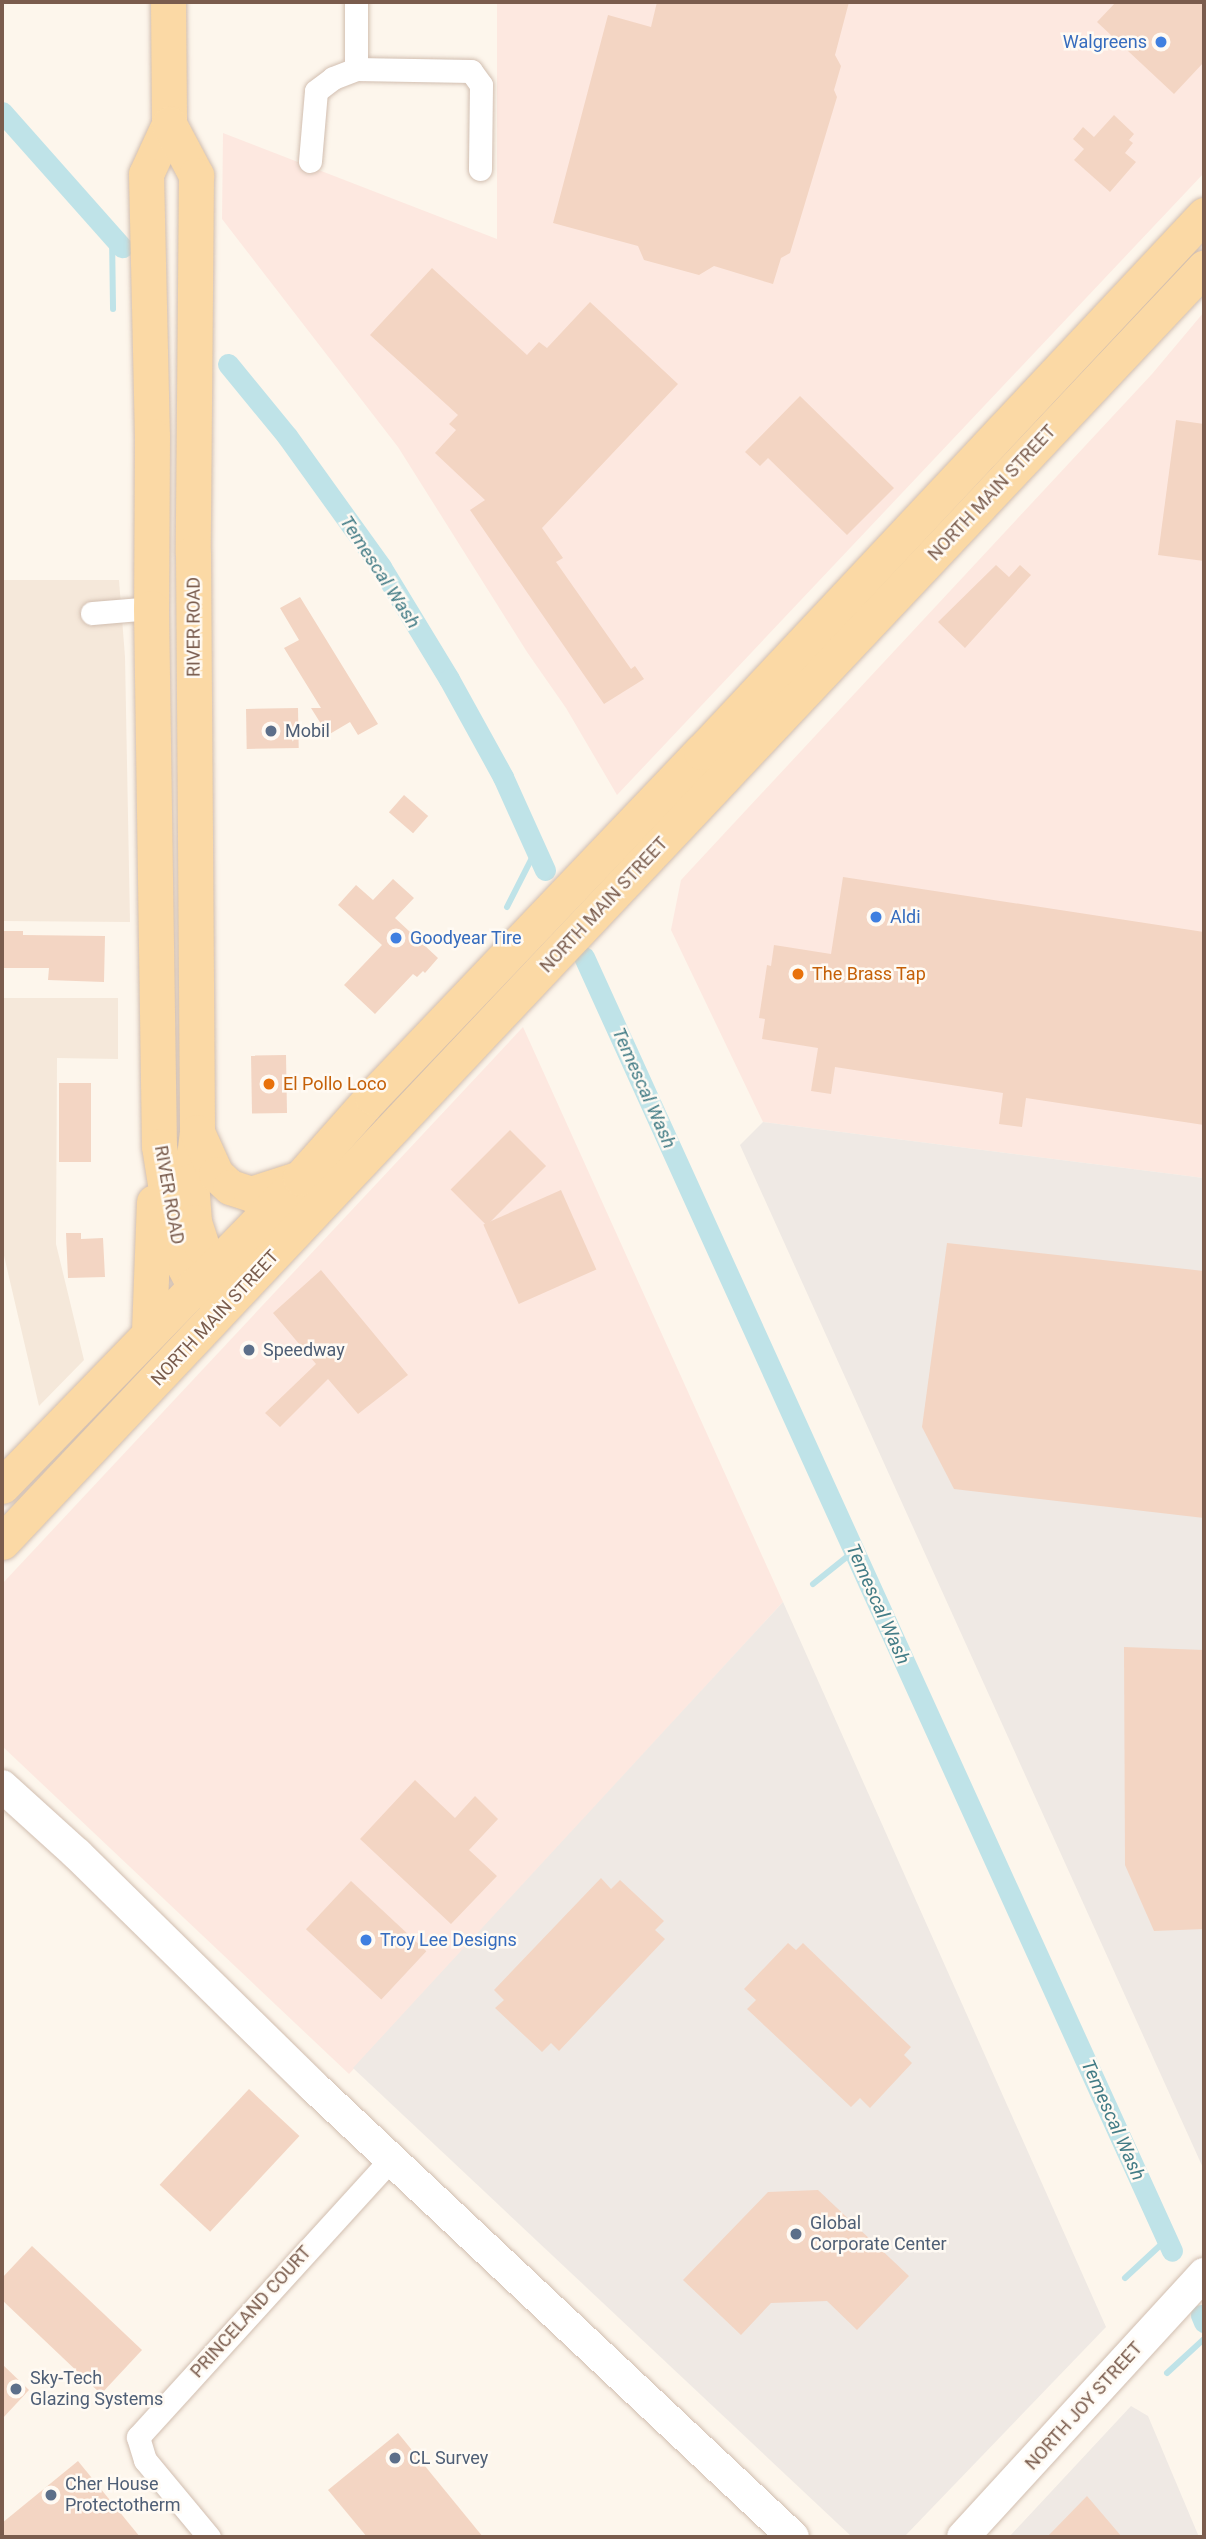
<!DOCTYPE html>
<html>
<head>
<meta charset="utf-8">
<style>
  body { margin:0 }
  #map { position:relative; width:1206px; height:2539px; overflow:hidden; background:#fdf6ec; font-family:Roboto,sans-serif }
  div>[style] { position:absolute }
  .residential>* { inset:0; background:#f5e8da }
  .commercial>* { inset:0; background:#fde8e0 }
  .industrial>* { inset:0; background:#efe9e4 }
  .stream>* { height:6px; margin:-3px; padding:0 3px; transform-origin:3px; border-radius:3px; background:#bfe3e8 }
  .canal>* { height:21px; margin:-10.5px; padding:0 10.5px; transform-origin:10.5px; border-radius:10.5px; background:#bfe3e8 }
  .building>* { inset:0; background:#f3d5c3; transform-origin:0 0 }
  .roads { filter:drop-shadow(0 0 2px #d1beb0) drop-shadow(0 0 2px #d1beb0) }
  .street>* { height:23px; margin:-11.5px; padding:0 11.5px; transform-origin:11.5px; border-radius:11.5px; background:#fff }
  .secondary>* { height:32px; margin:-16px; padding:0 16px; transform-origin:16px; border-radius:16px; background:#fff }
  .primary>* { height:35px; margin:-17.5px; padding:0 17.5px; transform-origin:17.5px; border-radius:17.5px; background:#fbd9a5 }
  .dots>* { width:19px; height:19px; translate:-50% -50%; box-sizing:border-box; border:4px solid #fffaf3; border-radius:50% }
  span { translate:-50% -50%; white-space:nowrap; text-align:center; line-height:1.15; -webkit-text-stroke:5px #fffaf3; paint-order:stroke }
  .shop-label { font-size:18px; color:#366cbe }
  .right { translate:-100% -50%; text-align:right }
  .left { translate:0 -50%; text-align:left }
  .street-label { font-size:18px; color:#7a5c4d }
  .service-label { font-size:18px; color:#4e5e75 }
  .food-label { font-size:18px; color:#c56008 }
  .water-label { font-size:19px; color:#437c86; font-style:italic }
  .frame { position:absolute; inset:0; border:4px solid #7a5c4d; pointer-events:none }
</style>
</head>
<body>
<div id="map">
  <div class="residential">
    <div style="clip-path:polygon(2px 580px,119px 580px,125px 657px,130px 922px,2px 921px)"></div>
    <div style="clip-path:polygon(2px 998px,118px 998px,118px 1059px,57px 1058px,56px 1244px,84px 1360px,39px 1406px,2px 1247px)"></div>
  </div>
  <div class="commercial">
    <div style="clip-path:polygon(497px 2px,1204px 2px,1204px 173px,617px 795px,566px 708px,527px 652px,398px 447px,222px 219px,223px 133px,497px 239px)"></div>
    <div style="clip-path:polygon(1204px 312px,1204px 1178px,763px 1122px,671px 930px,681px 880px,1152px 374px)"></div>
    <div style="clip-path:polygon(523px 1027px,783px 1602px,349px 2074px,2px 1746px,2px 1584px)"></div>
  </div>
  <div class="industrial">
    <div style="clip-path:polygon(763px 1122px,1204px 1178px,1204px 2170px,740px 1145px)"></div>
    <div style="clip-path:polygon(783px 1602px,1106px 2327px,904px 2537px,852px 2537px,353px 2068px)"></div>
    <div style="clip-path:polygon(1131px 2406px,1148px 2416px,1199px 2537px,1009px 2537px)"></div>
  </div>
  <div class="stream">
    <div style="left:112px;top:235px;width:74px;rotate:89.2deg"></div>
    <div style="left:507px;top:907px;width:64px;rotate:-63deg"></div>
    <div style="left:813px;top:1584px;width:53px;rotate:-38.8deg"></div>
    <div style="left:1125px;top:2278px;width:57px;rotate:-42.9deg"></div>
    <div style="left:1167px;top:2373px;width:50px;rotate:-42.6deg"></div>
  </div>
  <div class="canal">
    <div style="left:2px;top:112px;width:181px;rotate:48.4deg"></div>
    <div style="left:228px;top:364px;width:93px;rotate:50.7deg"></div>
    <div style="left:287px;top:436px;width:161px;rotate:54.3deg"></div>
    <div style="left:381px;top:567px;width:131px;rotate:58.7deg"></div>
    <div style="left:449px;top:679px;width:112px;rotate:61.1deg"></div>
    <div style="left:503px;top:777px;width:102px;rotate:65.7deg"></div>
    <div style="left:584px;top:957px;width:1421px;rotate:65.56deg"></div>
    <div style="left:1201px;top:2315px;width:8px;rotate:67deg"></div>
  </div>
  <div class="building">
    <div style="clip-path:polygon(657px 2px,849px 2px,835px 55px,841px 66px,834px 90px,837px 97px,790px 253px,781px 258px,773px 284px,714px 266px,699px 275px,644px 260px,638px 246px,553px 223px,608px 15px,651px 27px)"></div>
    <div style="clip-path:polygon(1116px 2px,1204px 2px,1204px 62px,1174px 94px,1097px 22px)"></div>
    <div style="clip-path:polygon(1114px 115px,1134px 134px,1129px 140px,1133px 143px,1125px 153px,1136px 162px,1110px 192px,1074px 160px,1084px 149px,1073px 139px,1083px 127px,1094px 137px)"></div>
    <div style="clip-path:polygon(432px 268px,527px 355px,539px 342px,547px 348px,590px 302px,678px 384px,542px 528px,563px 558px,556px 562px,631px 669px,635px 666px,644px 679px,604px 704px,470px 510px,485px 500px,435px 453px,456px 430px,449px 424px,458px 415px,370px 335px)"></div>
    <div style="clip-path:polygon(800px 396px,894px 488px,847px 535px,768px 458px,760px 466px,745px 452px)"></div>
    <div style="clip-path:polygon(1176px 420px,1204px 424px,1204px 561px,1158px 555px)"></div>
    <div style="clip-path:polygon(996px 565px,1009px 577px,1020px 565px,1031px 575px,965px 648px,938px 622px)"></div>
    <div style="clip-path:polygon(300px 597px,378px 724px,358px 735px,350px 722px,328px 735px,311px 708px,321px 708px,284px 648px,299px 640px,280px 608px)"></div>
    <div style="left:298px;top:708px;width:40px;height:52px;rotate:89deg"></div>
    <div style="left:404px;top:795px;width:32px;height:23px;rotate:41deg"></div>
    <div style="clip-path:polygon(843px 877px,1204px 932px,1204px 1125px,1026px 1098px,1022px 1127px,999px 1124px,1003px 1093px,835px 1067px,831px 1094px,811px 1091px,818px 1048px,762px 1039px,765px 1019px,759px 1018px,767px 965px,771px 966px,774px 945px,831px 954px)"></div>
    <div style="clip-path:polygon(393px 879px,414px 898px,395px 918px,438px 958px,425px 973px,423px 971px,417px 977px,413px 974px,375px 1014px,344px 985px,382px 945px,338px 905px,356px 885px,373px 900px)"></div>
    <div style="clip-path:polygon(2px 931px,23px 931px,23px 935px,105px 936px,104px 982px,48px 980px,49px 968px,2px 968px)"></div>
    <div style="left:286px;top:1055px;width:58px;height:35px;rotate:89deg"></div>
    <div style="left:59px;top:1083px;width:32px;height:79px"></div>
    <div style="left:510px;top:1130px;width:51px;height:84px;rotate:45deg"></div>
    <div style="left:561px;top:1190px;width:87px;height:85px;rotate:66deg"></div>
    <div style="clip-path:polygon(66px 1233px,81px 1233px,81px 1239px,103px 1238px,105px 1277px,68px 1278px)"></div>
    <div style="clip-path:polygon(947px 1243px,1204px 1271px,1204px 1518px,954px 1489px,922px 1427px)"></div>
    <div style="clip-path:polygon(321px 1270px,408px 1375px,358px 1414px,328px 1379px,280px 1427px,265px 1413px,316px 1364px,273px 1313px)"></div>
    <div style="clip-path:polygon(1124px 1647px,1204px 1650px,1204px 1929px,1154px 1931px,1125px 1865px)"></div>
    <div style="clip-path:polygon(415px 1780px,455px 1818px,475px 1796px,498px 1819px,469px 1850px,497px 1876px,451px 1924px,360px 1839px)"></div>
    <div style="clip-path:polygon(601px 1878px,611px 1889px,620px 1880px,664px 1921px,655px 1930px,665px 1939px,559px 2051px,551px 2043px,542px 2052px,495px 2008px,504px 2000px,494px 1990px)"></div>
    <div style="left:351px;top:1881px;width:103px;height:66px;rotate:43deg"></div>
    <div style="clip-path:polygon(788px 1943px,796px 1950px,803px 1943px,911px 2047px,904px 2055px,912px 2063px,870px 2108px,860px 2098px,851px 2107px,747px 2009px,756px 2000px,744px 1989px)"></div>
    <div style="left:249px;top:2089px;width:69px;height:131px;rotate:43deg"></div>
    <div style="clip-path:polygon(818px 2190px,909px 2276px,857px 2330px,827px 2301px,771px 2303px,741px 2335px,683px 2280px,768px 2192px)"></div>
    <div style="clip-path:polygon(32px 2246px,142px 2350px,101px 2394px,2px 2300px,2px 2278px)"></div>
    <div style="clip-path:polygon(2px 2364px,29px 2390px,2px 2419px)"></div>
    <div style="clip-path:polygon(398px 2433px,483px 2537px,367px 2537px,328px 2490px)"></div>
    <div style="clip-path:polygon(78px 2461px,140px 2537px,2px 2537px,2px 2523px)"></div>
    <div style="clip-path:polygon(1087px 2496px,1122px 2537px,1047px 2537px)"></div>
  </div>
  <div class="roads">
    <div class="street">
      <div style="left:356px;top:2px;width:67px;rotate:90deg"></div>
      <div style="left:310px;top:161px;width:70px;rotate:-85.1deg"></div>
      <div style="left:316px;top:91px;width:21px;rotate:-37deg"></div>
      <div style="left:333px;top:78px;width:25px;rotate:-21deg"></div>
      <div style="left:356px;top:69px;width:115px;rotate:1deg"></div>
      <div style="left:471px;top:71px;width:17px;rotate:54deg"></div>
      <div style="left:481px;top:85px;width:84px;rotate:90.7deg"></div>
      <div style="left:92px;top:613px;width:59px;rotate:-4.8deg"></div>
      <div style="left:209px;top:2537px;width:100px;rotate:-129.7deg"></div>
      <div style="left:145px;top:2460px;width:24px;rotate:-107deg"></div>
      <div style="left:138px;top:2437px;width:376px;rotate:-47.7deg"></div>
    </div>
    <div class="secondary">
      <div style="left:2px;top:1786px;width:101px;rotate:42.2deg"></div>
      <div style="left:77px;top:1854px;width:330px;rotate:44.5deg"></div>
      <div style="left:312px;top:2085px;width:660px;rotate:43.22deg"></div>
      <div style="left:963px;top:2537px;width:357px;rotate:-47.5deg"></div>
    </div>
    <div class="primary">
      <div style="left:168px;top:2px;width:122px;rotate:89.5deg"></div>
      <div style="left:169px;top:124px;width:55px;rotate:114.7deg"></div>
      <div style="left:146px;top:174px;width:262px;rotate:88.7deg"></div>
      <div style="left:152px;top:436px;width:172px;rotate:90.3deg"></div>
      <div style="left:151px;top:608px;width:538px;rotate:89.15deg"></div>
      <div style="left:159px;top:1146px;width:96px;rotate:81deg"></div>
      <div style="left:174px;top:1241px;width:20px;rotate:70deg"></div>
      <div style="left:181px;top:1260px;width:28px;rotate:63deg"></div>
      <div style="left:194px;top:1285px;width:22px;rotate:27deg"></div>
      <div style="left:169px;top:124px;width:58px;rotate:62.1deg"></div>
      <div style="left:196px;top:175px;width:378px;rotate:90.5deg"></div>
      <div style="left:193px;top:553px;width:579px;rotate:89.6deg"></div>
      <div style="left:197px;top:1132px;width:49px;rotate:97deg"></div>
      <div style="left:191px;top:1181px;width:41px;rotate:85.8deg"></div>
      <div style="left:194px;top:1222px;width:26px;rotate:72deg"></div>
      <div style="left:197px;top:1132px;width:46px;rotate:65.7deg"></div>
      <div style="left:216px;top:1174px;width:19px;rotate:43deg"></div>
      <div style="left:230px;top:1187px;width:22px;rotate:18deg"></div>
      <div style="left:251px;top:1194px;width:48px;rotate:-18.1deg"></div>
      <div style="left:149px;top:1331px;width:129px;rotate:-87.8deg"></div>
      <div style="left:2px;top:1486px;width:429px;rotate:-45.9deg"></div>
      <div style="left:300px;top:1178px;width:108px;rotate:-48.4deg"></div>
      <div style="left:372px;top:1097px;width:477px;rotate:-46.4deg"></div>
      <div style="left:701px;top:752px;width:736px;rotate:-46.87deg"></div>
      <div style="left:2px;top:1542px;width:1752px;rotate:-46.67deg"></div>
    </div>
  </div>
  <div class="dots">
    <div style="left:1161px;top:42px;background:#3f7fe0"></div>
    <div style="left:271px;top:731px;background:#5c6f8a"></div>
    <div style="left:876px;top:917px;background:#3f7fe0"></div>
    <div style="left:396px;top:938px;background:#3f7fe0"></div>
    <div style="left:798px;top:974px;background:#e8710a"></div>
    <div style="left:269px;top:1084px;background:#e8710a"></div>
    <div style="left:249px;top:1350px;background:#5c6f8a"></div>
    <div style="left:366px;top:1940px;background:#3f7fe0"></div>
    <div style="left:796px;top:2234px;background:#5c6f8a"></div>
    <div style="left:16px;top:2389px;background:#5c6f8a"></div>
    <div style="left:395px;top:2458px;background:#5c6f8a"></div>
    <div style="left:51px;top:2495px;background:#5c6f8a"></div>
  </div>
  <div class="shop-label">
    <span class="right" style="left:1147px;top:42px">Walgreens</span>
    <span class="left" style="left:890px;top:917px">Aldi</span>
    <span class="left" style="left:410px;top:938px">Goodyear Tire</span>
    <span class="left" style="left:380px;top:1940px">Troy Lee Designs</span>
  </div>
  <div class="street-label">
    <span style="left:992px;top:493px;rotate:-47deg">NORTH MAIN STREET</span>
    <span style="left:194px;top:627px;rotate:-90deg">RIVER ROAD</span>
    <span style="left:604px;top:905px;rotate:-47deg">NORTH MAIN STREET</span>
    <span style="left:169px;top:1195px;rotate:80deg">RIVER ROAD</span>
    <span style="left:215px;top:1318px;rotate:-47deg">NORTH MAIN STREET</span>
    <span style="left:251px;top:2312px;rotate:-48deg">PRINCELAND COURT</span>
    <span style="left:1084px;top:2406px;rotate:-48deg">NORTH JOY STREET</span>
  </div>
  <div class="service-label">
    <span class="left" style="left:285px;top:731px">Mobil</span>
    <span class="left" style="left:263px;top:1350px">Speedway</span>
    <span class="left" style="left:810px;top:2234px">Global<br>Corporate Center</span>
    <span class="left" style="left:30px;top:2389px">Sky-Tech<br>Glazing Systems</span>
    <span class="left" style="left:409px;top:2458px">CL Survey</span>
    <span class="left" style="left:65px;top:2495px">Cher House<br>Protectotherm</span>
  </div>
  <div class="food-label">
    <span class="left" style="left:812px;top:974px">The Brass Tap</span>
    <span class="left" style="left:283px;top:1084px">El Pollo Loco</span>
  </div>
  <div class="water-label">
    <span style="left:380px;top:572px;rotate:57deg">Temescal Wash</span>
    <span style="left:644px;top:1088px;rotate:66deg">Temescal Wash</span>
    <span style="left:878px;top:1604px;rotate:66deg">Temescal Wash</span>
    <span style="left:1113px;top:2120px;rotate:66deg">Temescal Wash</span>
  </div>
  <div class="frame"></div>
</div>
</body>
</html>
